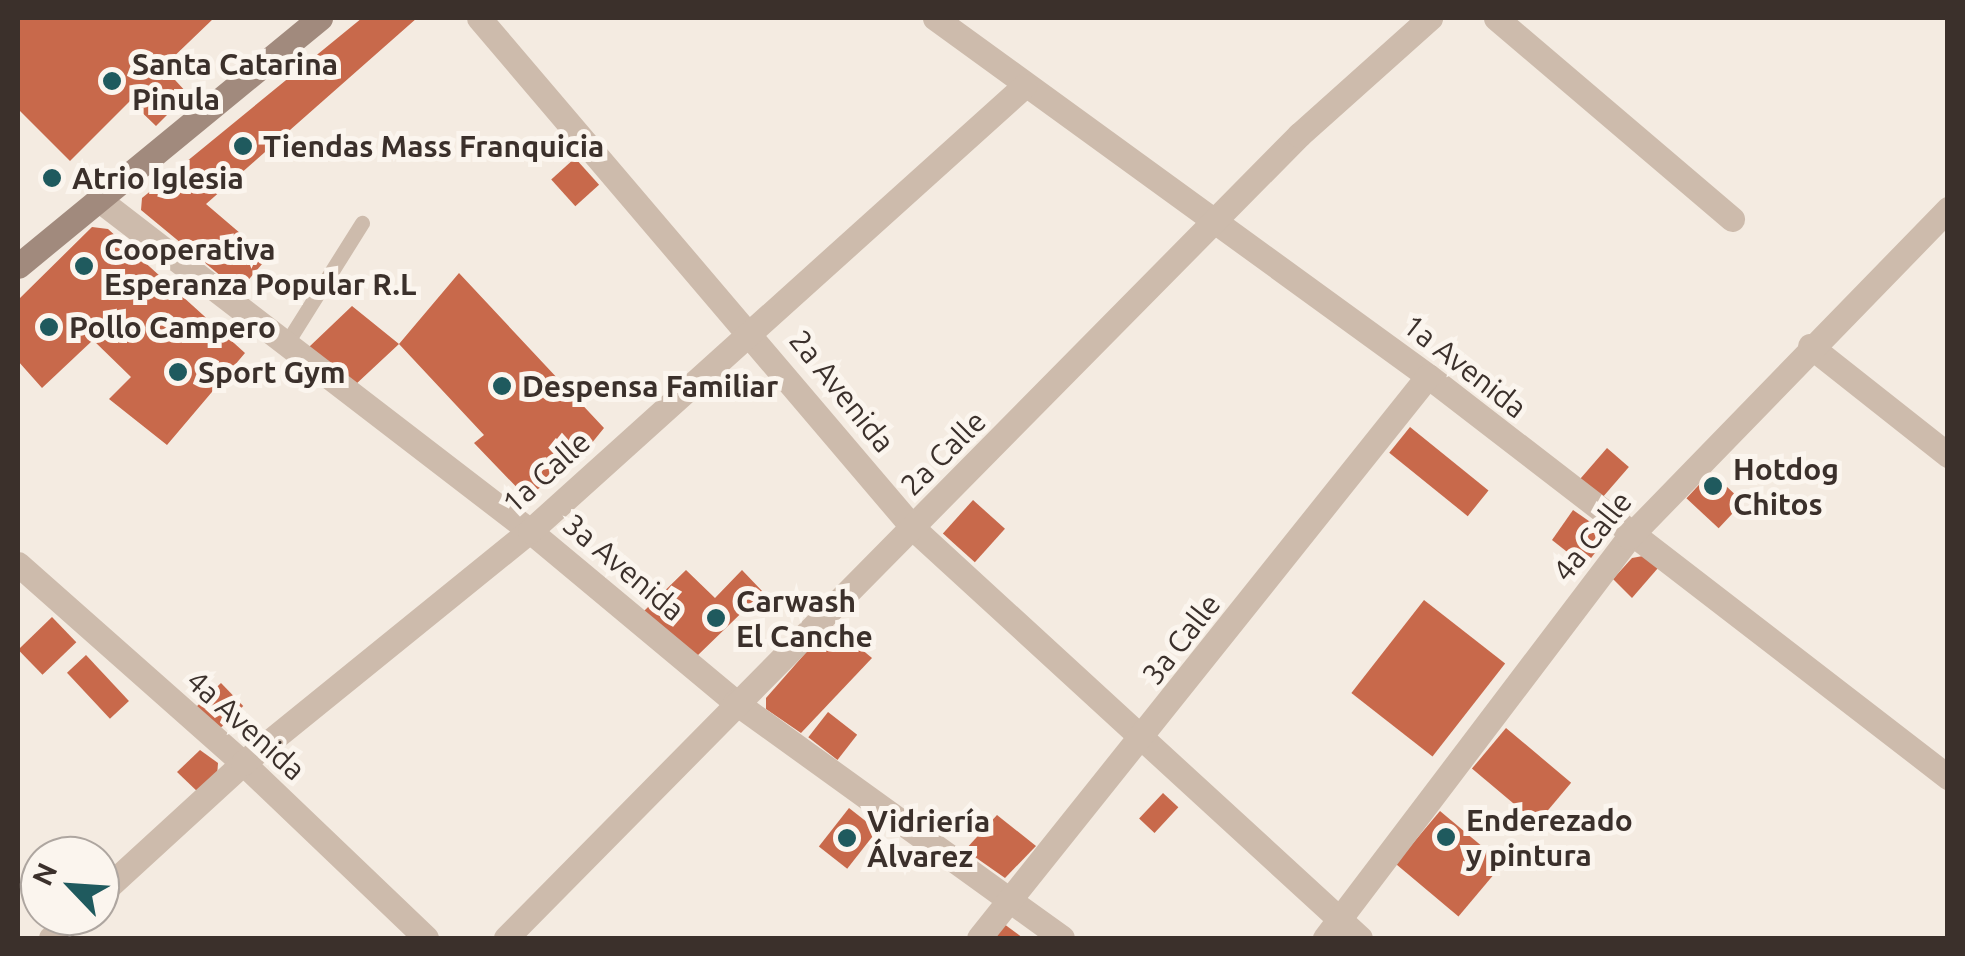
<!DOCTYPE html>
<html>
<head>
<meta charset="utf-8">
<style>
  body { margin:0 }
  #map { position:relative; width:1965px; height:956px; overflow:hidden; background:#f4ebe1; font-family:Ubuntu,sans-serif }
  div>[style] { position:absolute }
  .building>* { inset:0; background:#c8694b; transform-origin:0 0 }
  .lane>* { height:15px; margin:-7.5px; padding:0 7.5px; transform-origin:7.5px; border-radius:7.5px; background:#cdbbac }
  .street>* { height:25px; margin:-12.5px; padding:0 12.5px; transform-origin:12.5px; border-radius:12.5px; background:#cdbbac }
  .secondary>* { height:25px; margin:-12.5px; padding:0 12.5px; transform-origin:12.5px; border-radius:12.5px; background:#a18a7d }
  .dots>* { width:28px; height:28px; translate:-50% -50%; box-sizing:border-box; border:5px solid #fbf5ee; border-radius:50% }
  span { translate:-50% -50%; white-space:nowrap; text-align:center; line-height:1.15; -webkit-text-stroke:10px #fbf5ee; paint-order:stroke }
  .poi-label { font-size:30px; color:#3b302b; font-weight:700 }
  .left { translate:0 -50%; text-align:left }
  .street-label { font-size:30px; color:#3b302b }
  .frame { position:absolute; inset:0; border:20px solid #3b302b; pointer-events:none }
  .north { position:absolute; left:20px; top:836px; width:100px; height:100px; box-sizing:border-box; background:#fbf5ee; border:2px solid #aea6a0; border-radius:50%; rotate:295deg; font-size:28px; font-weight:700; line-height:40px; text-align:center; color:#3b302b }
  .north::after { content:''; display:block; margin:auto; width:35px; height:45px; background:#1f5a5e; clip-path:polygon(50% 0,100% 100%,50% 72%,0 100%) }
</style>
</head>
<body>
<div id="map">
  <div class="building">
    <div style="clip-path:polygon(18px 18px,214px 18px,163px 67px,188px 94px,156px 126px,130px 101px,70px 161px,18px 109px)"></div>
    <div style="clip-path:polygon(362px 18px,417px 18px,206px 204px,268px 257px,239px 291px,141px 210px,142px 198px)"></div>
    <div style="left:575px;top:158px;width:36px;height:32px;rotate:48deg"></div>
    <div style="clip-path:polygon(92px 227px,108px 229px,245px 353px,167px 445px,109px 399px,131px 377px,93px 340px,42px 388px,18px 361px,18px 300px)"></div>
    <div style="clip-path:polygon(459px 273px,604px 428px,574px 465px,526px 497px,474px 443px,484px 435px,399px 344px,355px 385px,309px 347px,352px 306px,399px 344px)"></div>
    <div style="left:1410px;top:427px;width:101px;height:33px;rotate:39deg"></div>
    <div style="left:1607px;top:448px;width:29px;height:41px;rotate:41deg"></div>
    <div style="left:1711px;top:472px;width:44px;height:36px;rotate:43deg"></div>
    <div style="left:973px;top:500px;width:43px;height:45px;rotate:42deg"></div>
    <div style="clip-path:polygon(1573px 510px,1599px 528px,1601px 545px,1585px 566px,1552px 540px)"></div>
    <div style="clip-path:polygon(1643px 556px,1658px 568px,1632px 598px,1613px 579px,1632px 558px)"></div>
    <div style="clip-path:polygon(686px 570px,715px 598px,742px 570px,763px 592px,696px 657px,644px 611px)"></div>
    <div style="left:1424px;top:600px;width:103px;height:118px;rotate:38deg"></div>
    <div style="left:52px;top:617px;width:35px;height:47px;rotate:46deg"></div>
    <div style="clip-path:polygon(831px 624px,872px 658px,801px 733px,766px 709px,766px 698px)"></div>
    <div style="left:86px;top:655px;width:63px;height:26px;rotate:47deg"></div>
    <div style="left:221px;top:683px;width:32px;height:40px;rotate:46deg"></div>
    <div style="left:828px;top:712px;width:37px;height:32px;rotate:38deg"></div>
    <div style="left:1506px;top:728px;width:85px;height:53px;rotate:40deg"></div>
    <div style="clip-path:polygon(200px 750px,218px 763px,217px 776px,201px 795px,177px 772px)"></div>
    <div style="left:1163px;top:793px;width:21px;height:35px;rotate:43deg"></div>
    <div style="left:849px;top:808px;width:36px;height:49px;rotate:38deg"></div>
    <div style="left:1440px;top:811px;width:82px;height:69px;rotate:40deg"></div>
    <div style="clip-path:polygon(997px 815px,1036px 846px,1005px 878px,965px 850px)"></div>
    <div style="clip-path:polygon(1000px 921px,1023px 938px,986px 938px)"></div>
  </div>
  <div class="lane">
    <div style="left:286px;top:344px;width:143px;rotate:-57.9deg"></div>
  </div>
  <div class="street">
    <div style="left:479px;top:18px;width:671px;rotate:49.59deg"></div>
    <div style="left:914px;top:529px;width:605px;rotate:42.52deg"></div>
    <div style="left:935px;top:18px;width:609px;rotate:35.99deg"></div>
    <div style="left:1428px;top:376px;width:657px;rotate:37.64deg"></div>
    <div style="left:1496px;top:18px;width:310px;rotate:40.4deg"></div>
    <div style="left:102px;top:202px;width:540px;rotate:37.55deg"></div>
    <div style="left:530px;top:531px;width:267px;rotate:39.8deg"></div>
    <div style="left:735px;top:702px;width:403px;rotate:35.8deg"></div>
    <div style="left:1810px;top:346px;width:176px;rotate:38.3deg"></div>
    <div style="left:18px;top:564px;width:300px;rotate:41.5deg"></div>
    <div style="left:243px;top:763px;width:253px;rotate:43.7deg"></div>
    <div style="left:100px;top:894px;width:194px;rotate:-42.5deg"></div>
    <div style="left:243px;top:763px;width:369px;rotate:-39deg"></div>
    <div style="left:530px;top:531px;width:665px;rotate:-42.01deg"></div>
    <div style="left:51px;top:938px;width:33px;rotate:-41deg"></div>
    <div style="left:506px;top:938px;width:1129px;rotate:-45.36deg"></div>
    <div style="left:1299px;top:135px;width:176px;rotate:-41.8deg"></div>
    <div style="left:979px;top:938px;width:719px;rotate:-51.38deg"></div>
    <div style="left:1325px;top:938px;width:503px;rotate:-52.83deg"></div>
    <div style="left:1629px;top:537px;width:458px;rotate:-45.8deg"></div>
  </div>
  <div class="secondary">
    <div style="left:18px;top:266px;width:391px;rotate:-39.4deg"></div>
  </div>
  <div class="dots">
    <div style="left:112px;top:81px;background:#1f5a5e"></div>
    <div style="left:243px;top:146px;background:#1f5a5e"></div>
    <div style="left:52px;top:178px;background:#1f5a5e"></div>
    <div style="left:84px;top:266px;background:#1f5a5e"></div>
    <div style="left:49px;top:327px;background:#1f5a5e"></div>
    <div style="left:178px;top:372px;background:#1f5a5e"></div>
    <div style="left:502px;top:386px;background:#1f5a5e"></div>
    <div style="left:1713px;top:486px;background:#1f5a5e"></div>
    <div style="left:716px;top:618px;background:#1f5a5e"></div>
    <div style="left:1446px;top:837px;background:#1f5a5e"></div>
    <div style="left:847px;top:838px;background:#1f5a5e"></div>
  </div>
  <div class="poi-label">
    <span class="left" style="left:132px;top:81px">Santa Catarina<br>Pinula</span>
    <span class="left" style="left:263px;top:146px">Tiendas Mass Franquicia</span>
    <span class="left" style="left:72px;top:178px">Atrio Iglesia</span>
    <span class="left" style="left:104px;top:266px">Cooperativa<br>Esperanza Popular R.L</span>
    <span class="left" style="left:69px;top:327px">Pollo Campero</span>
    <span class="left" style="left:198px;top:372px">Sport Gym</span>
    <span class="left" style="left:522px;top:386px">Despensa Familiar</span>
    <span class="left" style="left:1733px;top:486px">Hotdog<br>Chitos</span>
    <span class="left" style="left:736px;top:618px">Carwash<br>El Canche</span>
    <span class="left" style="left:1466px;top:837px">Enderezado<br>y pintura</span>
    <span class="left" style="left:867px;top:838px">Vidriería<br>Álvarez</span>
  </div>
  <div class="street-label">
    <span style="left:1465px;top:366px;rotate:38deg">1a Avenida</span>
    <span style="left:842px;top:391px;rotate:51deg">2a Avenida</span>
    <span style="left:943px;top:453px;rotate:-45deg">2a Calle</span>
    <span style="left:546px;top:472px;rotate:-42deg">1a Calle</span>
    <span style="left:1592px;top:536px;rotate:-51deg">4a Calle</span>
    <span style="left:624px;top:567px;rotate:40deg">3a Avenida</span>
    <span style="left:1181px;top:639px;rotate:-52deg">3a Calle</span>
    <span style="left:246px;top:725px;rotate:42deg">4a Avenida</span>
  </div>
  <div class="frame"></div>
  <div class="north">N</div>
</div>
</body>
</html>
